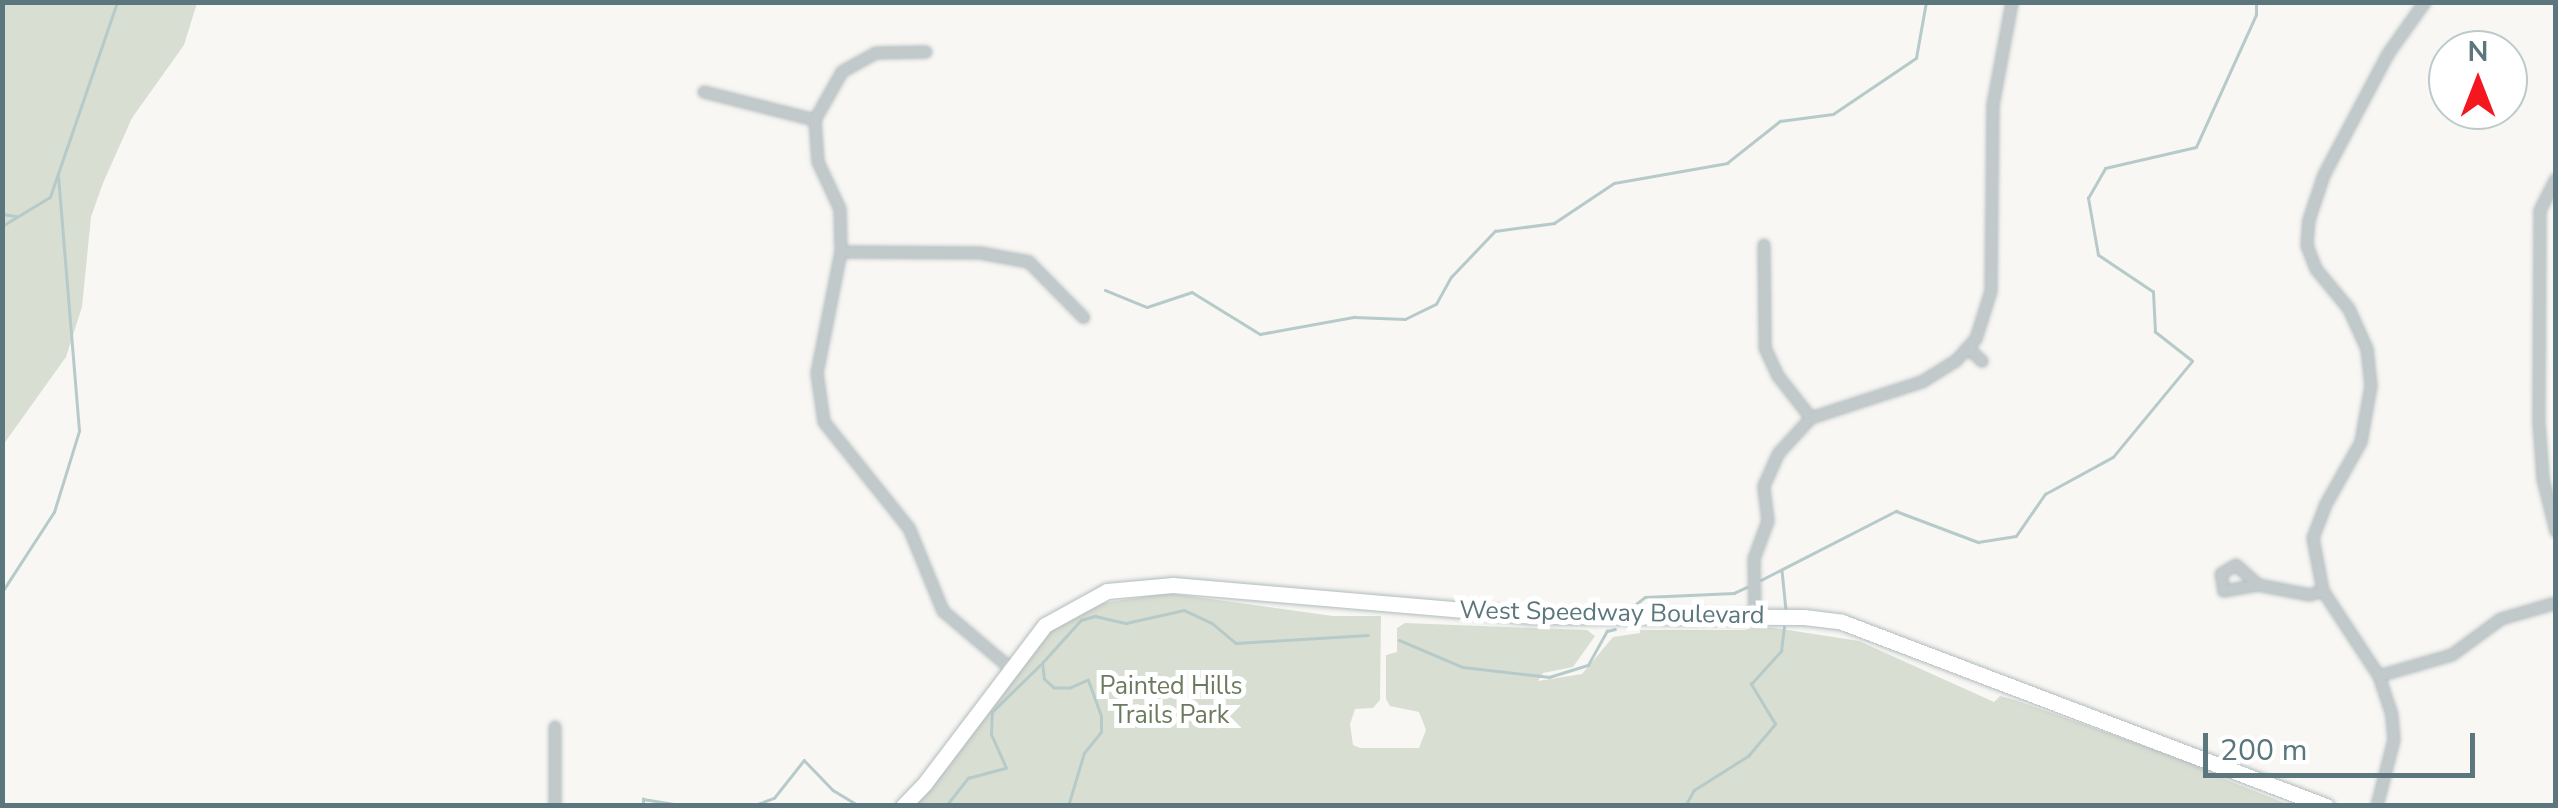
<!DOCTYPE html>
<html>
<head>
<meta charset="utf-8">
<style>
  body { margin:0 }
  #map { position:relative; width:2558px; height:808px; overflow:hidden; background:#f8f7f4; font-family:"Nunito Sans",sans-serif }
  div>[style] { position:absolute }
  .green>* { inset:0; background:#d9ded3 }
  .stream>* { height:2.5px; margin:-1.25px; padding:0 1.25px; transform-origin:1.25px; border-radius:1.25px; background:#b6caca }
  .roads { filter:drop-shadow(0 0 2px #b2bcbe) drop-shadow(0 0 2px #b2bcbe) }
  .minor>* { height:10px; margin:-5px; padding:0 5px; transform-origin:5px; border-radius:5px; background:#c2c9cb }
  .secondary>* { height:15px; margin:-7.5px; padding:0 7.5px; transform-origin:7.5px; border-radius:7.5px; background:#fff }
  span { translate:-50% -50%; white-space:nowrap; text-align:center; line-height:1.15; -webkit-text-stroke:10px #fff; paint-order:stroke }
  .street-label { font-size:25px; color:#5b777d }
  .park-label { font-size:25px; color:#6b7a5f }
  .frame { position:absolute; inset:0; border:5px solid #5b777d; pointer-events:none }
  .north { position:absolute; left:2428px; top:30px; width:100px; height:100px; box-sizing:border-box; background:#fff; border:2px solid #bdc9cb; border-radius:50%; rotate:0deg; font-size:28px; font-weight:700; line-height:40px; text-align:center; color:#5b777d }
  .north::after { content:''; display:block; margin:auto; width:35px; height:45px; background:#f5171f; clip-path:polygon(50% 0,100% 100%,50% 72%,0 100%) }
  .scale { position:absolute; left:2203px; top:733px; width:272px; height:45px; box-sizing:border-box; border:5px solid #5b777d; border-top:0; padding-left:12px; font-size:30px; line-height:35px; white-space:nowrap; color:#5b777d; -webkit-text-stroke:8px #fff; paint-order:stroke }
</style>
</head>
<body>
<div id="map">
  <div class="green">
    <div style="clip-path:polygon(3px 2px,197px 3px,184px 45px,132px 118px,103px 183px,91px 217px,82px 307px,66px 357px,3px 445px)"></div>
    <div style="clip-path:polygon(1167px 593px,1333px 616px,1381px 616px,1380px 700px,1373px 708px,1355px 709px,1350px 724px,1353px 745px,1360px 748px,1419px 748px,1426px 730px,1419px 712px,1390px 706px,1386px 699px,1386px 655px,1397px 652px,1397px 628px,1405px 623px,1587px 630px,1595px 636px,1573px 667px,1543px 673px,1538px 681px,1582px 674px,1613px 637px,1640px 633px,1640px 630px,1744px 630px,1761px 626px,1859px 641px,1994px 702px,2000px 696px,2015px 700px,2212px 770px,2219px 777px,2290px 805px,912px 806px,947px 768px,1018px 665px,1051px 628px,1091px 605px)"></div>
  </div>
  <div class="stream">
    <div style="left:2px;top:214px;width:14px;rotate:8deg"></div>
    <div style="left:2px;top:226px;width:56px;rotate:-31.1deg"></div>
    <div style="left:50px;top:197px;width:206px;rotate:-71deg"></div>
    <div style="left:1105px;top:290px;width:45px;rotate:22deg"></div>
    <div style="left:1147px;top:307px;width:47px;rotate:-18.4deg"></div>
    <div style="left:1192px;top:292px;width:80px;rotate:31.7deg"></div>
    <div style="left:1260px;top:334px;width:96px;rotate:-10.3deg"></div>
    <div style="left:1354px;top:317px;width:51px;rotate:2.2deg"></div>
    <div style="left:1405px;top:319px;width:34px;rotate:-26deg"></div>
    <div style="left:1436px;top:304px;width:31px;rotate:-61deg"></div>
    <div style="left:1451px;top:277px;width:64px;rotate:-46.3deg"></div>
    <div style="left:1495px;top:231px;width:60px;rotate:-7.7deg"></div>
    <div style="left:1554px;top:223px;width:72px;rotate:-33.7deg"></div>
    <div style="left:1614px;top:183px;width:115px;rotate:-10deg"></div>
    <div style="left:1727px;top:163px;width:68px;rotate:-38.4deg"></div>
    <div style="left:1780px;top:121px;width:53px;rotate:-7.5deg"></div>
    <div style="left:1833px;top:114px;width:100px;rotate:-34deg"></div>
    <div style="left:1916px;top:58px;width:57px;rotate:-79.9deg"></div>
    <div style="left:1782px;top:570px;width:40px;rotate:84.3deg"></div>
    <div style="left:1761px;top:580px;width:152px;rotate:-27.1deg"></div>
    <div style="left:1896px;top:511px;width:88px;rotate:20.7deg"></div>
    <div style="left:1978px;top:542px;width:38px;rotate:-9deg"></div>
    <div style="left:2016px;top:536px;width:51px;rotate:-55.4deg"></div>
    <div style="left:2045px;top:494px;width:77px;rotate:-28.6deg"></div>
    <div style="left:2113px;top:457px;width:124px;rotate:-50.5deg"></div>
    <div style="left:2192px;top:361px;width:47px;rotate:-141.9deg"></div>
    <div style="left:2155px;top:332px;width:40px;rotate:-92.9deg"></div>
    <div style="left:2153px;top:292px;width:66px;rotate:-146.1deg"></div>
    <div style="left:2098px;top:255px;width:58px;rotate:-100deg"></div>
    <div style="left:2088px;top:198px;width:34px;rotate:-60deg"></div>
    <div style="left:2105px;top:168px;width:93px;rotate:-13deg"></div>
    <div style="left:2196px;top:147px;width:145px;rotate:-65.6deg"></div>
    <div style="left:2256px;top:15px;width:13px;rotate:-90deg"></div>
    <div style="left:2px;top:592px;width:95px;rotate:-57deg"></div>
    <div style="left:54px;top:512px;width:85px;rotate:-72.8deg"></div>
    <div style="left:79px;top:431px;width:257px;rotate:-94.7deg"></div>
    <div style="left:1636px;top:604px;width:11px;rotate:-38deg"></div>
    <div style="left:1645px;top:597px;width:89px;rotate:-2.6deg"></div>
    <div style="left:1734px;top:593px;width:14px;rotate:-25deg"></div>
    <div style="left:1399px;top:640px;width:69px;rotate:22.9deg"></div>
    <div style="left:1463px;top:667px;width:87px;rotate:6.6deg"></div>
    <div style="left:1549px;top:677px;width:41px;rotate:-17.1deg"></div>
    <div style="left:1588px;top:665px;width:39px;rotate:-61deg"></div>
    <div style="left:1607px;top:631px;width:8px;rotate:-14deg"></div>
    <div style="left:643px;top:806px;width:7px;rotate:-90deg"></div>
    <div style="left:643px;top:799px;width:45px;rotate:9deg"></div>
    <div style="left:752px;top:806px;width:23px;rotate:-20deg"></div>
    <div style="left:774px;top:798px;width:48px;rotate:-51.7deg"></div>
    <div style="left:804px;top:760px;width:42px;rotate:46deg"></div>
    <div style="left:833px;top:790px;width:31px;rotate:31deg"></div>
    <div style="left:946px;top:806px;width:36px;rotate:-52deg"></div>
    <div style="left:968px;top:778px;width:39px;rotate:-15deg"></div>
    <div style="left:1006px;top:768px;width:36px;rotate:-114deg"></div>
    <div style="left:991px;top:735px;width:23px;rotate:-88deg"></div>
    <div style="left:992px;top:712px;width:67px;rotate:-44.4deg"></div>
    <div style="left:1068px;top:806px;width:55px;rotate:-73.2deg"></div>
    <div style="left:1084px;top:753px;width:27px;rotate:-51deg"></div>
    <div style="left:1101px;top:732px;width:16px;rotate:-90deg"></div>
    <div style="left:1101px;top:716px;width:38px;rotate:-110deg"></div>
    <div style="left:1088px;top:680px;width:20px;rotate:156deg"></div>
    <div style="left:1070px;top:688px;width:16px;rotate:180deg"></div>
    <div style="left:1054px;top:688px;width:13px;rotate:-138deg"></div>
    <div style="left:1044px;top:679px;width:16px;rotate:-97deg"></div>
    <div style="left:1042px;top:663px;width:58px;rotate:-47.8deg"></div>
    <div style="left:1081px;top:620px;width:15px;rotate:-16deg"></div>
    <div style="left:1095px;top:616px;width:32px;rotate:13deg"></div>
    <div style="left:1126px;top:623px;width:59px;rotate:-12.6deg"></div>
    <div style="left:1184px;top:610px;width:31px;rotate:25deg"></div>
    <div style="left:1212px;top:623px;width:31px;rotate:40deg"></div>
    <div style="left:1236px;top:643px;width:132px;rotate:-3.5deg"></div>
    <div style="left:1685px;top:806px;width:18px;rotate:-61deg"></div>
    <div style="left:1694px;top:790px;width:64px;rotate:-32.2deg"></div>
    <div style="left:1748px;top:756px;width:42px;rotate:-49.8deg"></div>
    <div style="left:1775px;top:724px;width:47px;rotate:-121deg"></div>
    <div style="left:1751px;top:684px;width:45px;rotate:-47.7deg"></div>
    <div style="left:1781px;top:651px;width:24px;rotate:-83deg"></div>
  </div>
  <div class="roads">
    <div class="minor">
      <div style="left:926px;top:52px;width:50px;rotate:178.9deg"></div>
      <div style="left:876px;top:53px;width:39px;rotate:151deg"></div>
      <div style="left:842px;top:72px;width:55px;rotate:119.4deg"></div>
      <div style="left:815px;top:120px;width:42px;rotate:85.9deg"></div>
      <div style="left:818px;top:162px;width:52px;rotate:64.9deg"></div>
      <div style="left:840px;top:209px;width:43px;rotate:88.7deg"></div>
      <div style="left:841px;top:252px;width:123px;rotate:101.2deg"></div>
      <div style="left:817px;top:373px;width:49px;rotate:81.9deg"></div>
      <div style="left:824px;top:422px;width:136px;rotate:51.3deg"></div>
      <div style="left:909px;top:528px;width:90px;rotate:67.7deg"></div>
      <div style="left:943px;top:611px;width:88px;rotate:40.4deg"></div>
      <div style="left:704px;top:92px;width:114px;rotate:14.2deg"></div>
      <div style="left:2556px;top:179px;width:36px;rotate:117deg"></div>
      <div style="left:2540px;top:211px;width:212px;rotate:90.3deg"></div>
      <div style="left:2539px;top:423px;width:56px;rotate:85.9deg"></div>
      <div style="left:2543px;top:479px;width:54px;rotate:76deg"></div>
      <div style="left:1764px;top:245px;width:103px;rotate:89.4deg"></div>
      <div style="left:1765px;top:348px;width:31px;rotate:65deg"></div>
      <div style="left:1778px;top:376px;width:53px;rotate:51.8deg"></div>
      <div style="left:841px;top:252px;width:139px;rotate:0.4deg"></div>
      <div style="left:980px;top:253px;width:50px;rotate:10.4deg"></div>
      <div style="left:1029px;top:262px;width:78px;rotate:45.5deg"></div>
      <div style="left:1969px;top:349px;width:18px;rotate:43deg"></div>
      <div style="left:2258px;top:585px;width:35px;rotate:170deg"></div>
      <div style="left:2224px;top:591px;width:17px;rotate:-100deg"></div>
      <div style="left:2221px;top:574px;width:17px;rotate:-31deg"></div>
      <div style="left:2236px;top:565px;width:30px;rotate:42deg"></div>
      <div style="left:2258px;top:585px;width:53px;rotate:10.9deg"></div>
      <div style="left:2310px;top:595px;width:14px;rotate:-17deg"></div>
      <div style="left:1755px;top:616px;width:57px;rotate:-91deg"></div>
      <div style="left:1754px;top:559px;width:40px;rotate:-69.8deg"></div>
      <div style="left:1768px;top:521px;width:35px;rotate:-97deg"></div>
      <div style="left:1764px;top:486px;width:36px;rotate:-66deg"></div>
      <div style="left:1779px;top:453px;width:47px;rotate:-47.6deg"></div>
      <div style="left:1811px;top:418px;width:117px;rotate:-18deg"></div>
      <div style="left:1922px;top:382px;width:40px;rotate:-32deg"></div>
      <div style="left:1956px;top:361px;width:30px;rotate:-48deg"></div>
      <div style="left:1976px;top:339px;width:50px;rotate:-72.6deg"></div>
      <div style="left:1991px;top:291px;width:186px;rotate:-89.4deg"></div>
      <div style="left:1993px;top:105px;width:105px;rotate:-79.5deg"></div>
      <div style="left:2379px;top:676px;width:76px;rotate:-16deg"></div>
      <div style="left:2452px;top:655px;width:61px;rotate:-36.3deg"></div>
      <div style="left:2501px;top:619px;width:57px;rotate:-16.2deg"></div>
      <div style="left:555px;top:727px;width:79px;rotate:90deg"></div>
      <div style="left:2377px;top:806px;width:68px;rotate:-75.6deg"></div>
      <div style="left:2394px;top:740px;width:25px;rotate:-95deg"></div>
      <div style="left:2392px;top:715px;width:41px;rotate:-108.4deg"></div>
      <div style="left:2379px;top:676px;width:102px;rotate:-123.4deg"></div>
      <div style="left:2323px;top:591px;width:54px;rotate:-100.7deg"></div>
      <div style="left:2313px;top:538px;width:34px;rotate:-69deg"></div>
      <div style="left:2325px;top:506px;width:73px;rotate:-60.6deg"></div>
      <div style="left:2361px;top:442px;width:57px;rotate:-79.9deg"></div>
      <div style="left:2371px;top:386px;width:37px;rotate:-96deg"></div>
      <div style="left:2367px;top:349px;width:44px;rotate:-114.2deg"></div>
      <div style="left:2349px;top:309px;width:52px;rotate:-129.5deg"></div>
      <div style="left:2316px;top:269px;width:25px;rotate:-111deg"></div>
      <div style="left:2307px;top:246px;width:26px;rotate:-86deg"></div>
      <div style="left:2309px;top:220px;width:47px;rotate:-71.6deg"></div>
      <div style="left:2324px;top:175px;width:137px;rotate:-62.1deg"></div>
      <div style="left:2388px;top:54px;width:64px;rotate:-54.6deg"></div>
    </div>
    <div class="secondary">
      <div style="left:903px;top:806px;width:32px;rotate:-46deg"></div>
      <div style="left:925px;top:783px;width:198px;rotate:-52.8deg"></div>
      <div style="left:1045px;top:625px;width:71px;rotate:-28.7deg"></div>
      <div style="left:1107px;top:591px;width:66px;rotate:-5.2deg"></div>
      <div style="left:1173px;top:585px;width:365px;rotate:4.9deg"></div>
      <div style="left:1537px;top:616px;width:267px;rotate:0.2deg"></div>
      <div style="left:1804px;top:617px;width:38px;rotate:7deg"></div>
      <div style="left:1842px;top:622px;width:518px;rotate:20.82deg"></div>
    </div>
  </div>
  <div class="street-label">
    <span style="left:1612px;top:613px;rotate:1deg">West Speedway Boulevard</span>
  </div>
  <div class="park-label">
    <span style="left:1171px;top:701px">Painted Hills<br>Trails Park</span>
  </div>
  <div class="frame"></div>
  <div class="north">N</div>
  <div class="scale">200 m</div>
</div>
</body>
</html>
